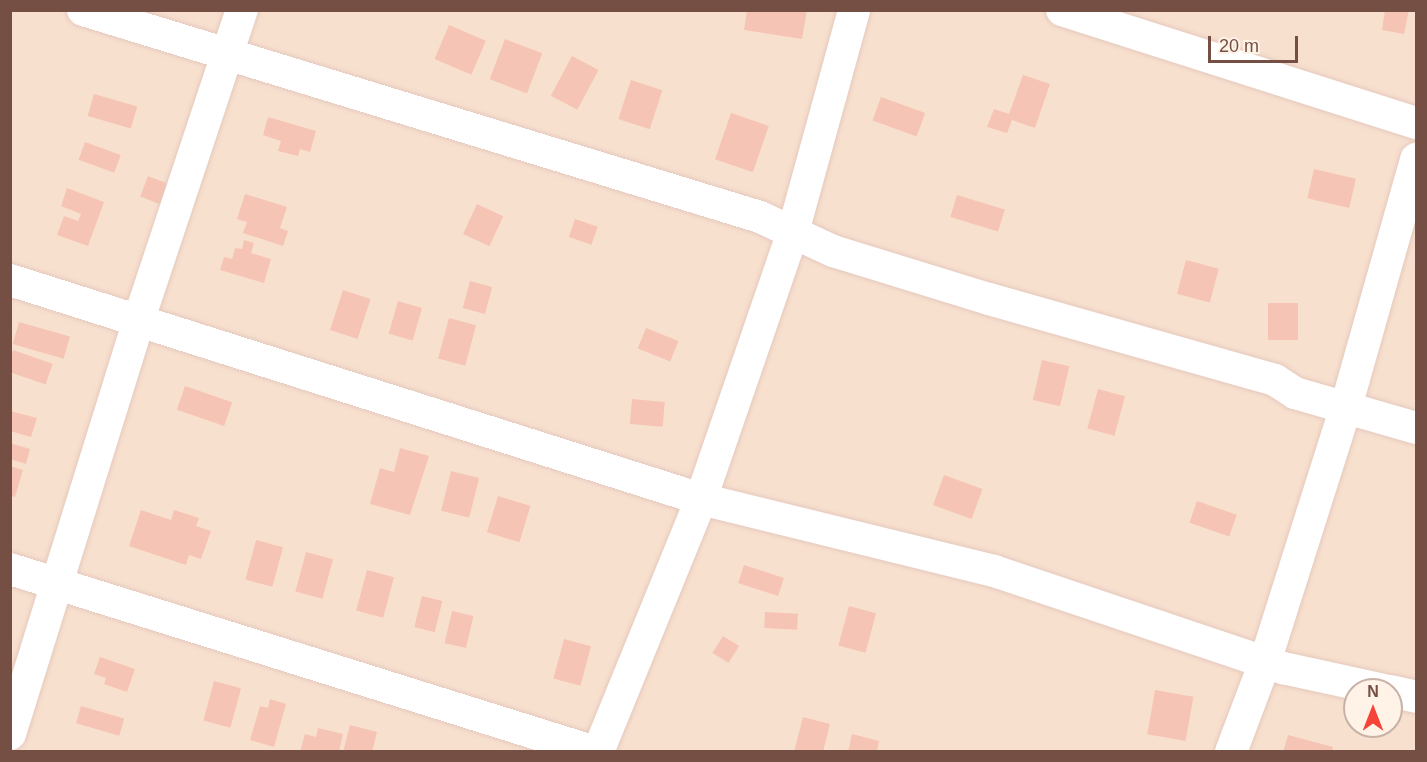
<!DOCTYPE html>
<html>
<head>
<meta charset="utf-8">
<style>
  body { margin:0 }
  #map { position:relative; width:1427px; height:762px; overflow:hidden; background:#feedde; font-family:Helvetica,sans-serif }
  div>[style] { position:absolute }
  .residential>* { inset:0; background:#f8e0cf }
  .building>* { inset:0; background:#f6c4b4; transform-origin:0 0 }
  .roads { filter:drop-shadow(0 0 2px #e5c9bd) drop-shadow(0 0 2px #e5c9bd) }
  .minor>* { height:32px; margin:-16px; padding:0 16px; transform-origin:16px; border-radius:16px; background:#fff }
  span { translate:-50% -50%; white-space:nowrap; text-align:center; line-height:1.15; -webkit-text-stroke:5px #fff2e7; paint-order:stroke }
  .frame { position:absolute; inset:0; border:12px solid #764f44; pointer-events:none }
  .north { position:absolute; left:1343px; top:678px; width:60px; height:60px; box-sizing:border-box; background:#fff2e7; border:2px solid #c8b1a6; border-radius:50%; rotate:0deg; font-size:16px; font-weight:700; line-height:24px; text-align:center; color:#764f44 }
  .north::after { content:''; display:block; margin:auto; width:21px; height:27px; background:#f44538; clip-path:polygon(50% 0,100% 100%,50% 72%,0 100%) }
  .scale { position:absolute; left:1208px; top:36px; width:90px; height:27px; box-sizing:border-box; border:3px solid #764f44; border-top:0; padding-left:8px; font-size:18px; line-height:21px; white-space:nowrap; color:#764f44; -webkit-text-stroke:4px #fff2e7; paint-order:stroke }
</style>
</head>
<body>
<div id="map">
  <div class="residential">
    <div style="clip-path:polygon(evenodd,10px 11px,1416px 11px,1416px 751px,11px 751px,10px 11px,1355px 690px,1391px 690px,1391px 726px,1355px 726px,1355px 690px)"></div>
  </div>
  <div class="building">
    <div style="clip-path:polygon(747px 10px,807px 10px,802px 39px,744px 30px)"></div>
    <div style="clip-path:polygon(1385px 10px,1409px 10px,1404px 34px,1382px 30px)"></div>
    <div style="left:449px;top:25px;width:40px;height:37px;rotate:23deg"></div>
    <div style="left:505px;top:39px;width:40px;height:43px;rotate:21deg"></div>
    <div style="left:572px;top:56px;width:30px;height:45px;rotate:28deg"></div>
    <div style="clip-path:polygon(1023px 75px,1050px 84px,1035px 128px,1012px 120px,1007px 133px,987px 127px,994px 109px,1009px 114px)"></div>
    <div style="left:631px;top:80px;width:33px;height:41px;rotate:18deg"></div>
    <div style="left:94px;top:94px;width:45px;height:23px;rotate:16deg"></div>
    <div style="left:881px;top:97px;width:47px;height:25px;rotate:20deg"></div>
    <div style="left:731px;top:113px;width:40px;height:49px;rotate:19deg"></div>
    <div style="clip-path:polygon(268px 117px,316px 131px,310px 152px,300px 149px,298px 156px,278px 151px,281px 141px,263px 135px)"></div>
    <div style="left:85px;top:142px;width:38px;height:19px;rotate:20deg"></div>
    <div style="left:1314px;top:169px;width:43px;height:30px;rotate:13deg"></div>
    <div style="left:148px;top:176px;width:22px;height:22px;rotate:21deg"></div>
    <div style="clip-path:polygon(67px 188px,104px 202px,88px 246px,57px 235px,64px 216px,78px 221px,81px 214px,61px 206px)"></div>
    <div style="clip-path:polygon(245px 194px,287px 207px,280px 228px,288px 231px,283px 246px,243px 233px,247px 222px,237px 219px)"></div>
    <div style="left:957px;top:195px;width:50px;height:23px;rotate:17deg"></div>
    <div style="left:477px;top:204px;width:29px;height:33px;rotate:25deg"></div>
    <div style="left:575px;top:219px;width:24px;height:19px;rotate:19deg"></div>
    <div style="clip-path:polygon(244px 240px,254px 243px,251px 253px,271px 259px,264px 283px,220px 270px,224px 257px,232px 259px,235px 248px,242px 249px)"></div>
    <div style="left:1186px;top:260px;width:34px;height:35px;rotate:15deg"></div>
    <div style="left:470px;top:281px;width:23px;height:28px;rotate:15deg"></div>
    <div style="left:343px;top:290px;width:29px;height:42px;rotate:18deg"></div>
    <div style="left:398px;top:301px;width:25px;height:34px;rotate:16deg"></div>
    <div style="left:1268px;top:303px;width:30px;height:37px"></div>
    <div style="left:449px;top:318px;width:28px;height:42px;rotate:15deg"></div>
    <div style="left:19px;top:322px;width:53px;height:23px;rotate:16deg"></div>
    <div style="left:646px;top:328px;width:35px;height:22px;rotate:22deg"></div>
    <div style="left:13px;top:350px;width:42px;height:22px;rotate:19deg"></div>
    <div style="left:1042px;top:360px;width:28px;height:41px;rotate:13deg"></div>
    <div style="left:185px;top:386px;width:50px;height:25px;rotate:19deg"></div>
    <div style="left:1098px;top:389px;width:28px;height:41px;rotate:15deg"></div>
    <div style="left:632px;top:399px;width:33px;height:25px;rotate:5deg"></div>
    <div style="clip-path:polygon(10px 411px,37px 418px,31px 437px,10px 431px)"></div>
    <div style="clip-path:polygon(10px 443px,30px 449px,26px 464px,10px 459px)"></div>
    <div style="clip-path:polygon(400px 448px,429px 456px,410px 515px,370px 504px,380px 468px,394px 472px)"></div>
    <div style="clip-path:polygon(10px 466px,23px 470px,15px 497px,10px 496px)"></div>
    <div style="left:451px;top:471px;width:29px;height:41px;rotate:14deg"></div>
    <div style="left:944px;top:475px;width:41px;height:32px;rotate:20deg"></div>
    <div style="left:498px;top:496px;width:34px;height:38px;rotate:17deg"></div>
    <div style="left:1197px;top:501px;width:42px;height:23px;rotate:19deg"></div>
    <div style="clip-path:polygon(141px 510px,171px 520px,174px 510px,199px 518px,196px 526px,211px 531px,201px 559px,189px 555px,186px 565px,129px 546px)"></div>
    <div style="left:256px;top:540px;width:28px;height:41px;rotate:15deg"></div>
    <div style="left:306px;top:552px;width:28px;height:41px;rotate:15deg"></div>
    <div style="left:744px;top:565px;width:42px;height:19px;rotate:18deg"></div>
    <div style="left:367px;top:570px;width:28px;height:42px;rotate:15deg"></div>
    <div style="left:422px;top:596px;width:21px;height:32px;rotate:14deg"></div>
    <div style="left:849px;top:606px;width:28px;height:41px;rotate:15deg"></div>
    <div style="left:452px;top:611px;width:22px;height:33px;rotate:13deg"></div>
    <div style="left:765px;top:612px;width:33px;height:16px;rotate:3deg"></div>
    <div style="left:723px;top:636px;width:19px;height:20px;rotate:32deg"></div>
    <div style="left:564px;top:639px;width:28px;height:41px;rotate:15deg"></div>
    <div style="clip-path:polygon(100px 657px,135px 669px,127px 692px,104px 684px,106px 678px,94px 674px)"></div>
    <div style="left:214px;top:681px;width:28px;height:41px;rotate:15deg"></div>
    <div style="left:1155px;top:690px;width:39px;height:45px;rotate:10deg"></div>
    <div style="clip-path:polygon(270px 699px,286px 704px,274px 747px,250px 740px,260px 706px,268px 708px)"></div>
    <div style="left:81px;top:706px;width:45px;height:18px;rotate:16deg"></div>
    <div style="clip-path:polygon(803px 717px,830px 724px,823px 752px,794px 752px)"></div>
    <div style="clip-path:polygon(350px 725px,377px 732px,372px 752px,343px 752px)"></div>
    <div style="clip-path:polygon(318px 728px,343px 734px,339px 752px,300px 752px,305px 734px,316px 737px)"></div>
    <div style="clip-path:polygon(852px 734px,879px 741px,877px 752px,848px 752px)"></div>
    <div style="clip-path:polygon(1288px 735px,1333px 747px,1332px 752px,1283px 752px)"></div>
  </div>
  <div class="roads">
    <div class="minor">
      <div style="left:83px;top:10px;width:708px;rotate:17deg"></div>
      <div style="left:760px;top:217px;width:81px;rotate:25deg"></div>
      <div style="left:833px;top:251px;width:163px;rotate:17.1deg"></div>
      <div style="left:989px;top:299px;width:297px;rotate:15.8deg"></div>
      <div style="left:1275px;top:380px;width:24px;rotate:33deg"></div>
      <div style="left:1295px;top:393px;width:126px;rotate:16.1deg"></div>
      <div style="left:1062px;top:10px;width:372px;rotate:17.7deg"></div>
      <div style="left:10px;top:280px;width:725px;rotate:17.59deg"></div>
      <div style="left:701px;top:499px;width:302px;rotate:13.8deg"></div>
      <div style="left:994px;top:571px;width:305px;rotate:18.6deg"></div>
      <div style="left:1283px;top:668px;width:103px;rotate:12.3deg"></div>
      <div style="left:10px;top:569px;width:613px;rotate:17.37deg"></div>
      <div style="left:1391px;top:691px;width:26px;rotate:13deg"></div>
      <div style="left:10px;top:734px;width:435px;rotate:-72.7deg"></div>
      <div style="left:139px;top:319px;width:326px;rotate:-71.6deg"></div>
      <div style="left:598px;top:752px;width:273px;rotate:-67.8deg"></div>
      <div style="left:701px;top:499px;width:282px;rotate:-71deg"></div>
      <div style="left:793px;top:232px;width:230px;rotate:-74.6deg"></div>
      <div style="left:1231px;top:752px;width:96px;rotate:-69.3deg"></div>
      <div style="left:1265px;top:662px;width:268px;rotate:-72.4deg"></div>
      <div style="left:1346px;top:407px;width:258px;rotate:-74.2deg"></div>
    </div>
  </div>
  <div class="frame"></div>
  <div class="north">N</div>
  <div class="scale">20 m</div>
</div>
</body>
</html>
